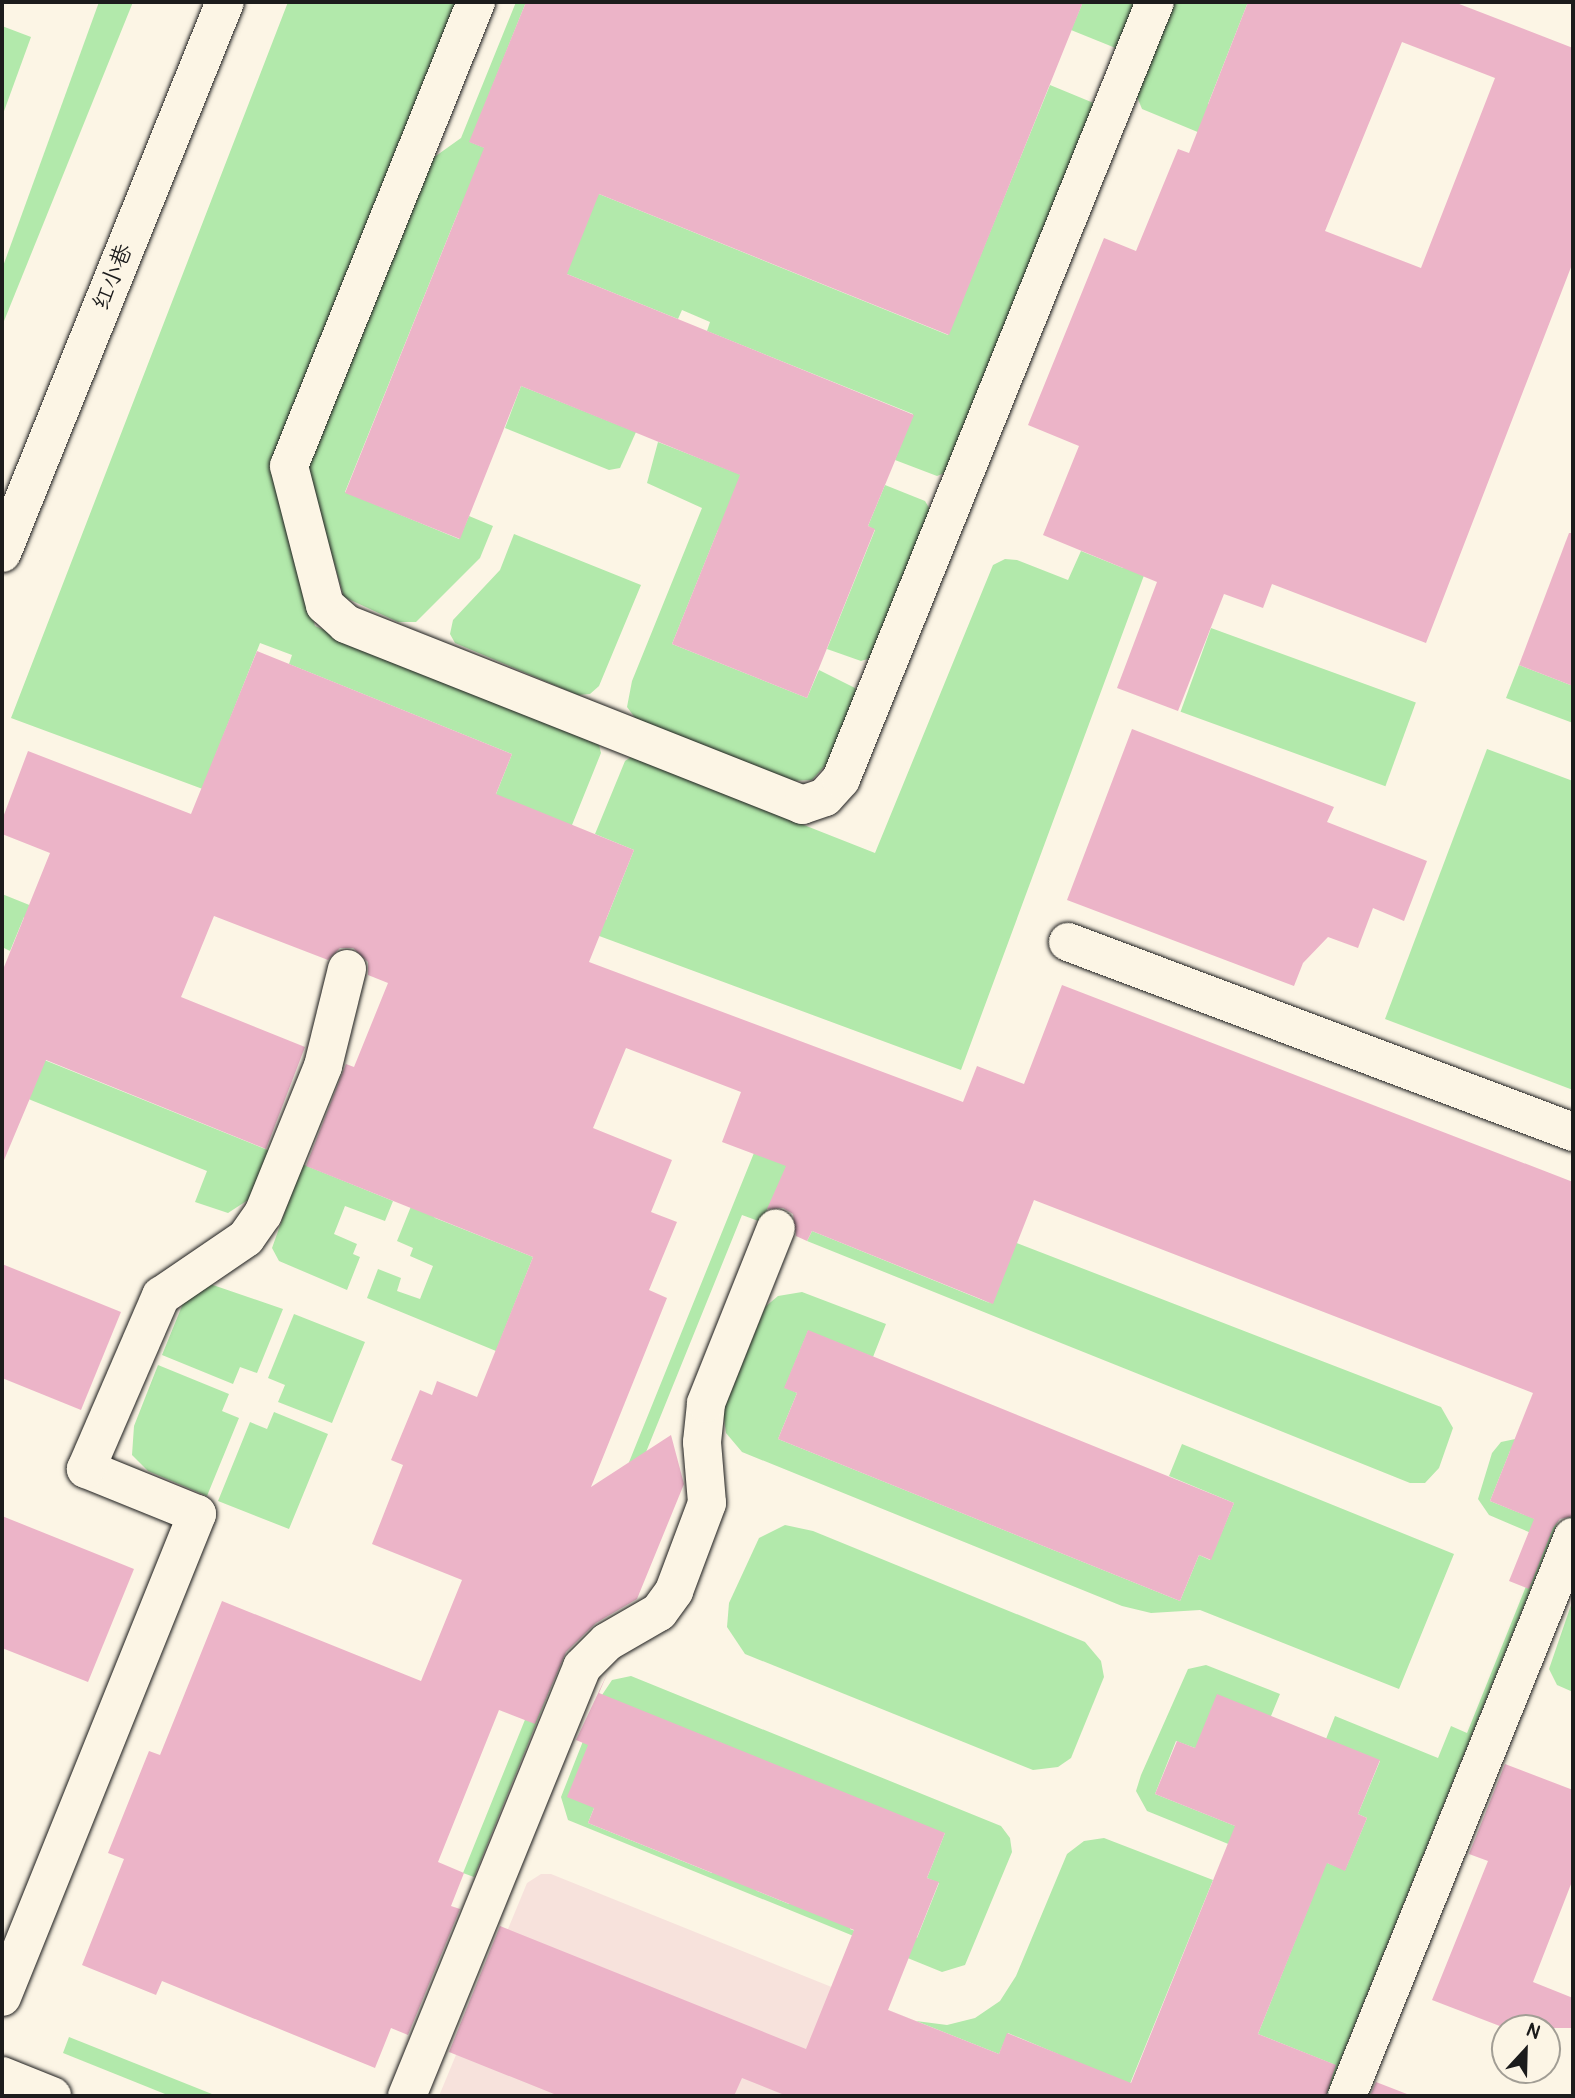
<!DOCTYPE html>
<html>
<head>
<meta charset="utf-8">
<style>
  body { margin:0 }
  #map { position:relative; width:1575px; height:2098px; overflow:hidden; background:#fcf5e5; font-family:Pangolin,"LXGW WenKai TC",sans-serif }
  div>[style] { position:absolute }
  .built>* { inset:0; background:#f7e2dc }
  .green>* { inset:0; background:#b2e9ab; transform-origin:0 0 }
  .building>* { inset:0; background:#ecb4c8 }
  .roads { filter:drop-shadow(0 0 2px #1c1c1c) drop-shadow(0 0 2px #1c1c1c) }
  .street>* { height:38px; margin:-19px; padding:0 19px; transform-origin:19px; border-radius:19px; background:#fcf5e5 }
  .secondary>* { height:38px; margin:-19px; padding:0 19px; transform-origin:19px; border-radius:19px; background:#fcf5e5 }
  span { translate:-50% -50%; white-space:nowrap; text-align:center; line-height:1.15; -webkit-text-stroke:5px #fcf5e5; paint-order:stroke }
  .street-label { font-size:23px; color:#1c1c1c }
  .frame { position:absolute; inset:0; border:4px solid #1c1c1c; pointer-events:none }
  .north { position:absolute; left:1491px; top:2014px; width:70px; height:70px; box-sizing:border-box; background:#fcf5e5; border:2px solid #a29e95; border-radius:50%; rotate:22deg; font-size:19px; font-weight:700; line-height:28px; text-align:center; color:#1c1c1c }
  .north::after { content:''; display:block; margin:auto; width:24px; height:32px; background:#1c1c1c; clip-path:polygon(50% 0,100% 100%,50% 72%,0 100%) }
</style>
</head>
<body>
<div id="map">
  <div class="built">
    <div style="clip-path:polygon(541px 1874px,551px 1874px,998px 2054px,1007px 2033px,1058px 2054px,1050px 2075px,1102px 2096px,439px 2096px,527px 1883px)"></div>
  </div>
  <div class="green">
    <div style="clip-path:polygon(99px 2px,133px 2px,2px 326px,2px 269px)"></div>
    <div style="clip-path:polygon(evenodd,288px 2px,461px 2px,274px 465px,315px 626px,599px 745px,601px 753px,572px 825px,606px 920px,634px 850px,595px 834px,625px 761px,631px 757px,875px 853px,993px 565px,1005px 559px,1017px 560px,1068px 580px,1081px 551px,1123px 568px,1291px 178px,961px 1070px,11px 718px,288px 2px,260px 643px,292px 655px,289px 664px,512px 754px,467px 867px,212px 764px,260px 643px)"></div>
    <div style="clip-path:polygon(516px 2px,526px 2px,470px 142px,948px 335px,1050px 85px,1096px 104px,947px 472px,937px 476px,895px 460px,913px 414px,707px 331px,710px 322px,682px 310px,678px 319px,567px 274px,459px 210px,345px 492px,459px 539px,469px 516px,493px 526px,480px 558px,416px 622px,398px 622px,344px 597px,307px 469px,433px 158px,461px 138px)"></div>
    <div style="clip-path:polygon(1083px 2px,1137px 2px,1118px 49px,1071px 30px)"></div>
    <div style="clip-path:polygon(1171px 2px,1248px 2px,1208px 104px,1289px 136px,1342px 2px,1353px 2px,1285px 168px,1142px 109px,1136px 94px)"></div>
    <div style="clip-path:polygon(2px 26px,31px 37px,3px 114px,2px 114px)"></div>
    <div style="clip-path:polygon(521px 386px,636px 432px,620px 468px,609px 470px,505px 428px)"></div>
    <div style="clip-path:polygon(658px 442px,762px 483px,718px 530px,672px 644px,807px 698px,819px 670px,855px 688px,857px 694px,832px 758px,812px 780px,791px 781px,636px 719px,627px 707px,632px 681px,702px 508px,647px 483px)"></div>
    <div style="clip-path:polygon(885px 485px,925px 501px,931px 511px,871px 658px,861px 661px,827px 649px,875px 530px,868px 526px)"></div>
    <div style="clip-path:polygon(514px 534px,641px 585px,599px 686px,590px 694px,578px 695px,455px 643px,450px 634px,453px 620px,500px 570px)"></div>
    <div style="left:1211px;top:628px;width:218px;height:89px;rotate:20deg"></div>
    <div style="clip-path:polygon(1519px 665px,1573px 686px,1573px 723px,1506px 698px)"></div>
    <div style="clip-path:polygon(1487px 749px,1573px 781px,1573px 1090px,1385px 1019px)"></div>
    <div style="clip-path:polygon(2px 894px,99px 933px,24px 917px,10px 951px,2px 947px)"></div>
    <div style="clip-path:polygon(22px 1051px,270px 1151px,251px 1198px,228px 1213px,195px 1202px,207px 1171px,6px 1090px)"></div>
    <div style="clip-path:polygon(758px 1143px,1441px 1407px,1453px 1428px,1439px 1468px,1425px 1483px,1410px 1483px,807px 1241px,812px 1231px,992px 1304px,773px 1198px,761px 1222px,742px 1215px,474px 1877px,463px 1873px)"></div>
    <div style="clip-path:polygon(302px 1164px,393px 1201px,385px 1221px,345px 1206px,334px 1234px,357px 1244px,353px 1254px,360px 1257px,347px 1290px,279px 1261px,272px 1248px)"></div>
    <div style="clip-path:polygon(416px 1194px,435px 1218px,533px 1257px,496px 1351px,367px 1298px,378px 1269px,401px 1278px,397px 1291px,420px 1299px,433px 1266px,410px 1256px,413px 1248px,397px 1241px)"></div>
    <div style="clip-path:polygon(210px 1284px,283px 1309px,257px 1373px,240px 1367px,233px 1384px,162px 1355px,184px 1301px)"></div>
    <div style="clip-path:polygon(802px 1292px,886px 1324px,873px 1357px,808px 1331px,785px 1387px,797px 1393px,778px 1439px,1180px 1601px,1199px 1555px,1210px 1560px,1234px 1503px,1169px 1476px,1182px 1444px,1454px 1554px,1399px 1689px,1200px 1610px,1151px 1613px,1122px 1606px,742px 1452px,726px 1433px,723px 1412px,765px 1307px,778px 1296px)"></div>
    <div style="clip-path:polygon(294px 1314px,365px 1342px,332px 1423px,278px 1402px,285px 1385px,268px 1378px)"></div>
    <div style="clip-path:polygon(158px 1365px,229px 1394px,222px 1411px,239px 1418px,207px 1496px,148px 1471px,132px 1455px,134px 1426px)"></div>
    <div style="clip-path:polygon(274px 1412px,328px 1434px,289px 1529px,218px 1501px,250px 1422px,267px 1429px)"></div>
    <div style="clip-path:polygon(evenodd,1520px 1438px,1573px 1458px,1573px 1484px,1326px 2096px,1320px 2096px,1333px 2064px,1258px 2034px,1319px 1881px,1147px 1811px,1136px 1791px,1141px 1775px,1188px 1669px,1206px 1665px,1280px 1694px,1271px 1716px,1195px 1748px,1176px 1741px,1155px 1794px,1345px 1870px,1367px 1818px,1358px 1814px,1380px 1761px,1326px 1739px,1335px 1716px,1438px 1758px,1451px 1726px,1467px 1733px,1545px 1539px,1489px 1515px,1478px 1499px,1492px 1453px,1501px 1442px,1520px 1438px,1510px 1451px,1550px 1525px,1490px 1501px,1510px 1451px)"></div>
    <div style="clip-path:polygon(785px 1525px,813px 1531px,1085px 1642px,1101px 1661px,1104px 1677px,1071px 1758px,1058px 1767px,1033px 1770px,745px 1654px,727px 1627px,729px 1603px,759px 1538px)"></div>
    <div style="clip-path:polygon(1571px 1605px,1573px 1606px,1573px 1692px,1557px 1685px,1549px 1669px)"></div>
    <div style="clip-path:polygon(evenodd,631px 1676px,1001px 1826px,1010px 1838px,1012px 1852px,965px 1965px,942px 1972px,568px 1820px,561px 1797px,600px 1698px,612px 1680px,631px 1676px,594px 1808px,945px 1833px,927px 1878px,939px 1883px,917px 1938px,889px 1927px,883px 1942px,850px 1929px,856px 1913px,796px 1889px,789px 1904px,757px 1891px,718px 1858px,712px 1873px,588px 1823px,594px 1808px)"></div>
    <div style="clip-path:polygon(1104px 1838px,1213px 1880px,1125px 2096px,1102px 2096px,1050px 2075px,1058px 2054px,1008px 2033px,999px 2054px,916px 2021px,947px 2025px,975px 2018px,1000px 2001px,1016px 1976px,1067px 1854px,1084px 1841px)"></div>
    <div style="clip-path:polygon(69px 2037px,217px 2096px,170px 2096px,63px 2053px)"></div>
  </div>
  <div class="building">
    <div style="clip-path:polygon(526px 2px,1083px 2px,949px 335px,599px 194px,567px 274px,914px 415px,868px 526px,875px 529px,807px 698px,672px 644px,740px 475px,521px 386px,460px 539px,345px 493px,484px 148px,469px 142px)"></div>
    <div style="clip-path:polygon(evenodd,1248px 2px,1454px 2px,1573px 48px,1573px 262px,1426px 643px,1272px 584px,1263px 608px,1224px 594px,1178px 711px,1117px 688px,1157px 582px,1043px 535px,1079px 446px,1028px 425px,1104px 238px,1136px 251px,1178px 149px,1189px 153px,1248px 2px,1402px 42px,1495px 78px,1421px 268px,1325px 231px,1402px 42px)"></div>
    <div style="clip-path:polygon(1569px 533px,1573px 533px,1573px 686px,1519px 665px)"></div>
    <div style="clip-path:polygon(257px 651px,512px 754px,496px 794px,634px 850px,589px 962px,963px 1102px,977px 1066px,1024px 1084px,1062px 985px,1573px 1182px,1573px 1516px,1560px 1519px,1553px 1528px,1529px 1589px,1509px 1581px,1534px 1519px,1490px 1501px,1533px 1393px,1034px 1200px,993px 1304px,812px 1231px,807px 1241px,796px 1236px,793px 1214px,783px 1208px,767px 1209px,786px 1166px,722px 1142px,741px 1092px,626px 1048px,593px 1128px,672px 1160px,651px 1212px,677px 1222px,649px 1290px,667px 1298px,591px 1487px,671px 1435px,684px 1484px,637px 1599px,596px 1623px,566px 1652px,535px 1724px,499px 1710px,438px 1862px,464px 1873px,451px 1906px,460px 1909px,408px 2035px,391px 2028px,375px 2068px,162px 1981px,156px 1995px,82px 1965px,124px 1859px,108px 1853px,149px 1751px,160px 1755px,222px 1601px,421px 1681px,462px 1580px,372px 1544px,403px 1465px,391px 1460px,420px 1390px,432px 1395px,437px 1381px,477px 1397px,533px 1257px,306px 1166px,346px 1064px,354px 1067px,388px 983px,368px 975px,368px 962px,353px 948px,340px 948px,328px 960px,214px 916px,181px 997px,305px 1047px,266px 1149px,46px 1060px,2px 1165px,2px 972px,50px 853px,2px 834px,2px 820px,28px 751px,191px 814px)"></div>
    <div style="clip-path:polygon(1132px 729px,1334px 807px,1327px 822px,1427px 861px,1404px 921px,1373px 908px,1358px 948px,1328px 937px,1303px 963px,1294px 986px,1067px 900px)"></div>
    <div style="clip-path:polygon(2px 1264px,121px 1312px,81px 1410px,2px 1378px)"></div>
    <div style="clip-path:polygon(808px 1330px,1234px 1503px,1211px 1560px,1199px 1555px,1180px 1601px,778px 1439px,797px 1393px,784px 1388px)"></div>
    <div style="clip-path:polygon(2px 1516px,134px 1569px,88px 1682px,2px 1648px)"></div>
    <div style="clip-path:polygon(608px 1672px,599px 1693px,945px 1833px,927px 1878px,939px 1882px,888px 2010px,999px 2054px,1007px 2033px,1131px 2083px,1235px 1826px,1155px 1794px,1177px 1741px,1195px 1748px,1217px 1694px,1380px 1760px,1358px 1814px,1367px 1818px,1345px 1871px,1327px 1863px,1258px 2034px,1336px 2065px,1326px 2096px,787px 2096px,742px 2078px,734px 2096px,559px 2096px,449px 2052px,500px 1926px,806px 2049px,854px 1930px,588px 1823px,594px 1808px,567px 1797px,588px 1745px,576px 1740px)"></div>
    <div style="clip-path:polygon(1505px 1764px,1573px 1790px,1573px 1879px,1533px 1982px,1573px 1998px,1573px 2028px,1505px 2028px,1432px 2000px,1488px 1861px,1469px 1854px)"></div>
    <div style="clip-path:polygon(1376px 2082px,1407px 2094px,1407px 2096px,1370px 2096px)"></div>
  </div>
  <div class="roads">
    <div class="street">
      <div style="left:476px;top:2px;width:500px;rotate:111.95deg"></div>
      <div style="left:289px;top:466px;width:144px;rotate:75.5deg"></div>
      <div style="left:325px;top:605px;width:28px;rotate:42deg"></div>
      <div style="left:346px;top:624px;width:491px;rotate:21.6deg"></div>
      <div style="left:802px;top:805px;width:24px;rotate:-19deg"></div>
      <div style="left:825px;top:797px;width:24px;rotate:-48deg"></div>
      <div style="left:841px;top:779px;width:838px;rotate:-68deg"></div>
      <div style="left:1068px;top:942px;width:540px;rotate:20.62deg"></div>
      <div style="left:2px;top:1997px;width:521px;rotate:-68.01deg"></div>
      <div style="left:197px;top:1514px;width:120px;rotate:-157.9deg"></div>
      <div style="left:86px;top:1469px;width:189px;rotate:-66.6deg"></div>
      <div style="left:161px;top:1296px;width:103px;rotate:-34.3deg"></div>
      <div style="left:246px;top:1238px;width:29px;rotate:-55deg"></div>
      <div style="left:263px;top:1214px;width:160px;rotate:-67.9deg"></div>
      <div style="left:323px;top:1066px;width:100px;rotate:-76.1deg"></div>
      <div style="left:2px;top:2076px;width:54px;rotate:21.8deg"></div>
      <div style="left:407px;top:2096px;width:463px;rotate:-67.8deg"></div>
      <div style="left:582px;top:1667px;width:35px;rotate:-45deg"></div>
      <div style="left:607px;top:1642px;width:60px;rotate:-30deg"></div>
      <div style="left:659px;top:1612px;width:26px;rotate:-54deg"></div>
      <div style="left:674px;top:1591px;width:94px;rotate:-69.4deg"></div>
      <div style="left:707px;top:1503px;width:61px;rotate:-94.7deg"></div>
      <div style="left:702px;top:1442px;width:39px;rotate:-84deg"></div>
      <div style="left:706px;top:1403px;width:188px;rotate:-68.2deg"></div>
      <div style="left:1347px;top:2096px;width:603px;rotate:-67.99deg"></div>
    </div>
    <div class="secondary">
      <div style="left:2px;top:553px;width:594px;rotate:-67.97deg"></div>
    </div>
  </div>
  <div class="street-label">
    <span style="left:113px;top:277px;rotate:-68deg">红小巷</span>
  </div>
  <div class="frame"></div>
  <div class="north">N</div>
</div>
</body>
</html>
